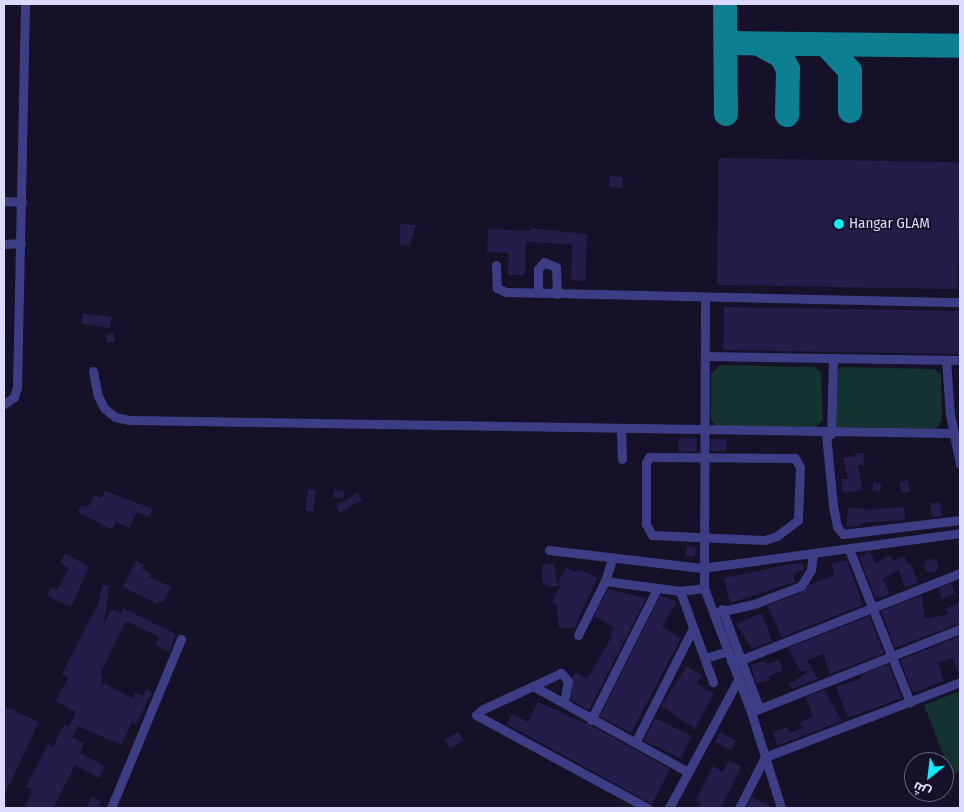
<!DOCTYPE html>
<html>
<head>
<meta charset="utf-8">
<style>
  body { margin:0 }
  #map { position:relative; width:964px; height:812px; overflow:hidden; background:#141128; font-family:"Fira Sans Condensed",Cairo,sans-serif }
  div>[style] { position:absolute }
  .green>* { inset:0; background:#143230 }
  .taxiway>* { height:24px; margin:-12px; padding:0 12px; transform-origin:12px; border-radius:12px; background:#0e7f91 }
  .building>* { inset:0; background:#241d49; transform-origin:0 0 }
  .round { border-radius:50% }
  .minor>* { height:9px; margin:-4.5px; padding:0 4.5px; transform-origin:4.5px; border-radius:4.5px; background:#3d3d86 }
  .dots>* { width:14px; height:14px; translate:-50% -50%; box-sizing:border-box; border:2px solid #141128; border-radius:50% }
  span { translate:-50% -50%; white-space:nowrap; text-align:center; line-height:1.15; -webkit-text-stroke:4px #141128; paint-order:stroke }
  .poi-label { font-size:15px; color:#dbd9fe }
  .left { translate:0 -50%; text-align:left }
  .frame { position:absolute; inset:0; border:5px solid #dbd9fe; pointer-events:none }
  .north { position:absolute; left:904px; top:752px; width:50px; height:50px; box-sizing:border-box; background:#141128; border:1px solid #64617e; border-radius:50%; rotate:209deg; font-size:14px; font-weight:700; line-height:20px; text-align:center; color:#dbd9fe }
  .north::after { content:''; display:block; margin:auto; width:18px; height:22px; background:#09edfa; clip-path:polygon(50% 0,100% 100%,50% 72%,0 100%) }
</style>
</head>
<body>
<div id="map">
  <div class="green">
    <div style="clip-path:polygon(720px 365px,814px 367px,821px 372px,823px 420px,815px 428px,717px 427px,711px 419px,711px 374px)"></div>
    <div style="clip-path:polygon(841px 367px,934px 369px,941px 374px,942px 421px,935px 429px,837px 427px,832px 420px,832px 376px)"></div>
    <div style="clip-path:polygon(960px 691px,960px 772px,951px 775px,924px 705px)"></div>
  </div>
  <div class="taxiway">
    <div style="left:725px;top:4px;width:110px;rotate:89.5deg"></div>
    <div style="left:727px;top:43px;width:233px;rotate:0.7deg"></div>
    <div style="left:759px;top:44px;width:25px;rotate:29deg"></div>
    <div style="left:781px;top:56px;width:15px;rotate:62deg"></div>
    <div style="left:788px;top:69px;width:46px;rotate:91.2deg"></div>
    <div style="left:826px;top:45px;width:35px;rotate:47deg"></div>
    <div style="left:850px;top:71px;width:40px;rotate:90deg"></div>
  </div>
  <div class="building">
    <div style="left:719px;top:158px;width:241px;height:127px;rotate:1deg"></div>
    <div style="left:610px;top:176px;width:13px;height:11px;rotate:4deg"></div>
    <div style="clip-path:polygon(400px 224px,416px 225px,410px 246px,400px 245px)"></div>
    <div style="clip-path:polygon(531px 228px,587px 234px,585px 281px,571px 280px,572px 244px,526px 242px,525px 275px,508px 275px,509px 253px,487px 252px,488px 229px,530px 231px)"></div>
    <div style="left:724px;top:307px;width:236px;height:43px;rotate:1deg"></div>
    <div style="left:83px;top:313px;width:29px;height:11px;rotate:8deg"></div>
    <div style="left:114px;top:333px;width:9px;height:8px;rotate:84deg"></div>
    <div style="left:679px;top:438px;width:18px;height:13px;rotate:3deg"></div>
    <div style="left:711px;top:439px;width:16px;height:12px;rotate:4deg"></div>
    <div style="clip-path:polygon(855px 453px,863px 453px,864px 465px,858px 465px,862px 490px,843px 493px,841px 479px,848px 479px,843px 458px,855px 456px)"></div>
    <div style="clip-path:polygon(908px 480px,910px 492px,901px 493px,900px 482px)"></div>
    <div style="left:874px;top:482px;width:8px;height:8px;rotate:14deg"></div>
    <div style="left:308px;top:489px;width:8px;height:22px;rotate:7deg"></div>
    <div style="left:334px;top:489px;width:11px;height:8px;rotate:10deg"></div>
    <div style="clip-path:polygon(105px 491px,153px 509px,149px 517px,137px 512px,129px 528px,116px 522px,113px 530px,78px 512px,81px 506px,89px 506px,94px 495px,101px 498px)"></div>
    <div style="left:358px;top:493px;width:8px;height:26px;rotate:60deg"></div>
    <div style="left:940px;top:502px;width:14px;height:10px;rotate:82deg"></div>
    <div style="clip-path:polygon(904px 507px,905px 520px,861px 523px,860px 526px,846px 527px,848px 508px,866px 509px,866px 513px,867px 510px)"></div>
    <div style="left:687px;top:546px;width:9px;height:10px;rotate:6deg"></div>
    <div style="clip-path:polygon(870px 552px,876px 564px,890px 555px,893px 561px,904px 556px,908px 564px,911px 563px,918px 583px,905px 588px,899px 570px,883px 579px,890px 594px,876px 599px,859px 557px)"></div>
    <div style="clip-path:polygon(65px 553px,89px 567px,71px 607px,47px 596px,52px 587px,57px 590px,69px 568px,60px 563px)"></div>
    <div class="round" style="left:924px;top:559px;width:14px;height:14px"></div>
    <div style="clip-path:polygon(136px 560px,144px 565px,142px 569px,151px 574px,149px 577px,171px 587px,163px 603px,159px 601px,158px 604px,123px 587px)"></div>
    <div style="clip-path:polygon(847px 560px,863px 605px,782px 637px,767px 606px,803px 592px,809px 585px,834px 575px,831px 564px)"></div>
    <div style="clip-path:polygon(554px 563px,557px 584px,566px 567px,574px 572px,581px 570px,597px 578px,575px 627px,559px 629px,556px 604px,552px 602px,561px 585px,550px 587px,542px 582px,542px 565px)"></div>
    <div style="clip-path:polygon(791px 564px,803px 564px,804px 570px,793px 574px,795px 582px,730px 603px,724px 578px)"></div>
    <div style="left:951px;top:583px;width:11px;height:14px;rotate:68deg"></div>
    <div style="clip-path:polygon(102px 585px,109px 586px,104px 624px,111px 609px,121px 613px,123px 608px,176px 634px,169px 652px,156px 645px,159px 637px,126px 621px,100px 674px,103px 676px,101px 682px,132px 698px,135px 693px,143px 696px,146px 689px,152px 692px,136px 725px,132px 722px,121px 745px,78px 726px,72px 737px,84px 743px,80px 753px,105px 766px,99px 778px,75px 765px,53px 808px,24px 808px,33px 790px,26px 787px,48px 744px,53px 747px,64px 725px,69px 727px,76px 712px,55px 701px,68px 678px,62px 674px,99px 602px)"></div>
    <div style="clip-path:polygon(608px 589px,646px 598px,589px 710px,571px 700px,573px 677px,576px 672px,587px 679px,611px 638px,613px 627px,594px 616px)"></div>
    <div style="clip-path:polygon(661px 595px,677px 602px,662px 627px,681px 638px,631px 733px,600px 716px)"></div>
    <div style="clip-path:polygon(922px 595px,925px 619px,948px 614px,946px 609px,960px 602px,960px 623px,895px 648px,881px 611px)"></div>
    <div style="clip-path:polygon(762px 613px,772px 641px,752px 649px,736px 624px)"></div>
    <div style="clip-path:polygon(869px 616px,884px 653px,830px 674px,823px 654px,807px 660px,812px 669px,801px 672px,788px 648px)"></div>
    <div style="clip-path:polygon(960px 636px,960px 676px,952px 658px,938px 663px,944px 681px,913px 693px,900px 660px)"></div>
    <div style="clip-path:polygon(779px 660px,783px 671px,768px 676px,770px 680px,756px 683px,751px 665px,765px 661px,766px 665px)"></div>
    <div style="clip-path:polygon(888px 664px,902px 698px,848px 718px,836px 687px,862px 678px,861px 675px)"></div>
    <div style="clip-path:polygon(687px 666px,702px 676px,696px 684px,714px 693px,695px 729px,661px 706px)"></div>
    <div style="clip-path:polygon(812px 669px,818px 679px,792px 689px,789px 684px)"></div>
    <div style="clip-path:polygon(824px 690px,842px 721px,777px 746px,773px 732px,787px 727px,790px 733px,802px 728px,800px 722px,813px 717px,806px 697px)"></div>
    <div style="clip-path:polygon(538px 702px,598px 729px,670px 769px,652px 804px,507px 724px,512px 714px,528px 722px)"></div>
    <div style="clip-path:polygon(4px 706px,39px 722px,4px 796px)"></div>
    <div style="left:655px;top:718px;width:41px;height:25px;rotate:26deg"></div>
    <div style="left:459px;top:732px;width:10px;height:16px;rotate:61deg"></div>
    <div style="left:720px;top:732px;width:18px;height:11px;rotate:27deg"></div>
    <div style="clip-path:polygon(729px 760px,741px 767px,721px 808px,698px 808px,701px 802px,696px 800px,713px 766px,723px 772px)"></div>
    <div style="clip-path:polygon(92px 796px,101px 801px,98px 808px,86px 808px)"></div>
    <div style="clip-path:polygon(752px 797px,774px 808px,746px 808px)"></div>
  </div>
  <div class="minor">
    <div style="left:4px;top:201px;width:18px;rotate:3deg"></div>
    <div style="left:4px;top:244px;width:17px;rotate:-3deg"></div>
    <div style="left:496px;top:265px;width:23px;rotate:88deg"></div>
    <div style="left:497px;top:288px;width:10px;rotate:24deg"></div>
    <div style="left:506px;top:292px;width:454px;rotate:1.3deg"></div>
    <div style="left:538px;top:293px;width:24px;rotate:-90deg"></div>
    <div style="left:538px;top:269px;width:9px;rotate:-49deg"></div>
    <div style="left:544px;top:262px;width:13px;rotate:23deg"></div>
    <div style="left:556px;top:267px;width:27px;rotate:88deg"></div>
    <div style="left:705px;top:299px;width:289px;rotate:90.2deg"></div>
    <div style="left:704px;top:588px;width:133px;rotate:69.2deg"></div>
    <div style="left:751px;top:712px;width:101px;rotate:72.6deg"></div>
    <div style="left:705px;top:356px;width:255px;rotate:0.9deg"></div>
    <div style="left:946px;top:360px;width:54px;rotate:85.8deg"></div>
    <div style="left:950px;top:414px;width:51px;rotate:78.7deg"></div>
    <div style="left:93px;top:371px;width:25px;rotate:79deg"></div>
    <div style="left:98px;top:396px;width:13px;rotate:63deg"></div>
    <div style="left:104px;top:408px;width:14px;rotate:39deg"></div>
    <div style="left:115px;top:417px;width:14px;rotate:12deg"></div>
    <div style="left:129px;top:420px;width:825px;rotate:0.9deg"></div>
    <div style="left:4px;top:404px;width:12px;rotate:-35deg"></div>
    <div style="left:14px;top:397px;width:10px;rotate:-73deg"></div>
    <div style="left:17px;top:387px;width:383px;rotate:-88.8deg"></div>
    <div style="left:621px;top:430px;width:29px;rotate:88deg"></div>
    <div style="left:826px;top:434px;width:72px;rotate:84.4deg"></div>
    <div style="left:833px;top:506px;width:21px;rotate:79deg"></div>
    <div style="left:837px;top:527px;width:9px;rotate:49deg"></div>
    <div style="left:843px;top:534px;width:118px;rotate:-6.8deg"></div>
    <div style="left:831px;top:434px;width:76px;rotate:-88.5deg"></div>
    <div style="left:649px;top:457px;width:146px;rotate:0.4deg"></div>
    <div style="left:795px;top:458px;width:10px;rotate:61deg"></div>
    <div style="left:800px;top:467px;width:53px;rotate:92.2deg"></div>
    <div style="left:798px;top:520px;width:26px;rotate:143deg"></div>
    <div style="left:777px;top:536px;width:13px;rotate:162deg"></div>
    <div style="left:765px;top:540px;width:113px;rotate:-177.5deg"></div>
    <div style="left:652px;top:535px;width:13px;rotate:-119deg"></div>
    <div style="left:646px;top:524px;width:61px;rotate:-90deg"></div>
    <div style="left:646px;top:463px;width:7px;rotate:-63deg"></div>
    <div style="left:849px;top:549px;width:165px;rotate:68.3deg"></div>
    <div style="left:549px;top:550px;width:154px;rotate:6.7deg"></div>
    <div style="left:702px;top:568px;width:260px;rotate:-7.7deg"></div>
    <div style="left:605px;top:581px;width:76px;rotate:7.6deg"></div>
    <div style="left:680px;top:591px;width:24px;rotate:-7deg"></div>
    <div style="left:680px;top:591px;width:97px;rotate:70.1deg"></div>
    <div style="left:722px;top:609px;width:106px;rotate:69.5deg"></div>
    <div style="left:714px;top:613px;width:41px;rotate:-12.7deg"></div>
    <div style="left:754px;top:604px;width:50px;rotate:-21deg"></div>
    <div style="left:801px;top:586px;width:19px;rotate:-58deg"></div>
    <div style="left:811px;top:570px;width:16px;rotate:-83deg"></div>
    <div style="left:578px;top:635px;width:60px;rotate:-63.4deg"></div>
    <div style="left:605px;top:581px;width:25px;rotate:-72deg"></div>
    <div style="left:705px;top:658px;width:24px;rotate:-17deg"></div>
    <div style="left:731px;top:661px;width:12px;rotate:-9deg"></div>
    <div style="left:743px;top:659px;width:233px;rotate:-21.6deg"></div>
    <div style="left:533px;top:686px;width:177px;rotate:29deg"></div>
    <div style="left:564px;top:703px;width:22px;rotate:-80deg"></div>
    <div style="left:568px;top:681px;width:11px;rotate:-131deg"></div>
    <div style="left:561px;top:673px;width:86px;rotate:155.2deg"></div>
    <div style="left:483px;top:709px;width:9px;rotate:139deg"></div>
    <div style="left:476px;top:715px;width:195px;rotate:28.5deg"></div>
    <div style="left:751px;top:712px;width:225px;rotate:-21.7deg"></div>
    <div style="left:591px;top:720px;width:147px;rotate:-63.3deg"></div>
    <div style="left:636px;top:741px;width:127px;rotate:-63.2deg"></div>
    <div style="left:111px;top:808px;width:183px;rotate:-67.5deg"></div>
    <div style="left:669px;top:808px;width:145px;rotate:-61.7deg"></div>
    <div style="left:739px;top:808px;width:57px;rotate:-63deg"></div>
    <div style="left:765px;top:757px;width:209px;rotate:-21deg"></div>
  </div>
  <div class="dots">
    <div style="left:839px;top:224px;background:#09edfa"></div>
  </div>
  <div class="poi-label">
    <span class="left" style="left:849px;top:224px">Hangar GLAM</span>
  </div>
  <div class="frame"></div>
  <div class="north">ش</div>
</div>
</body>
</html>
